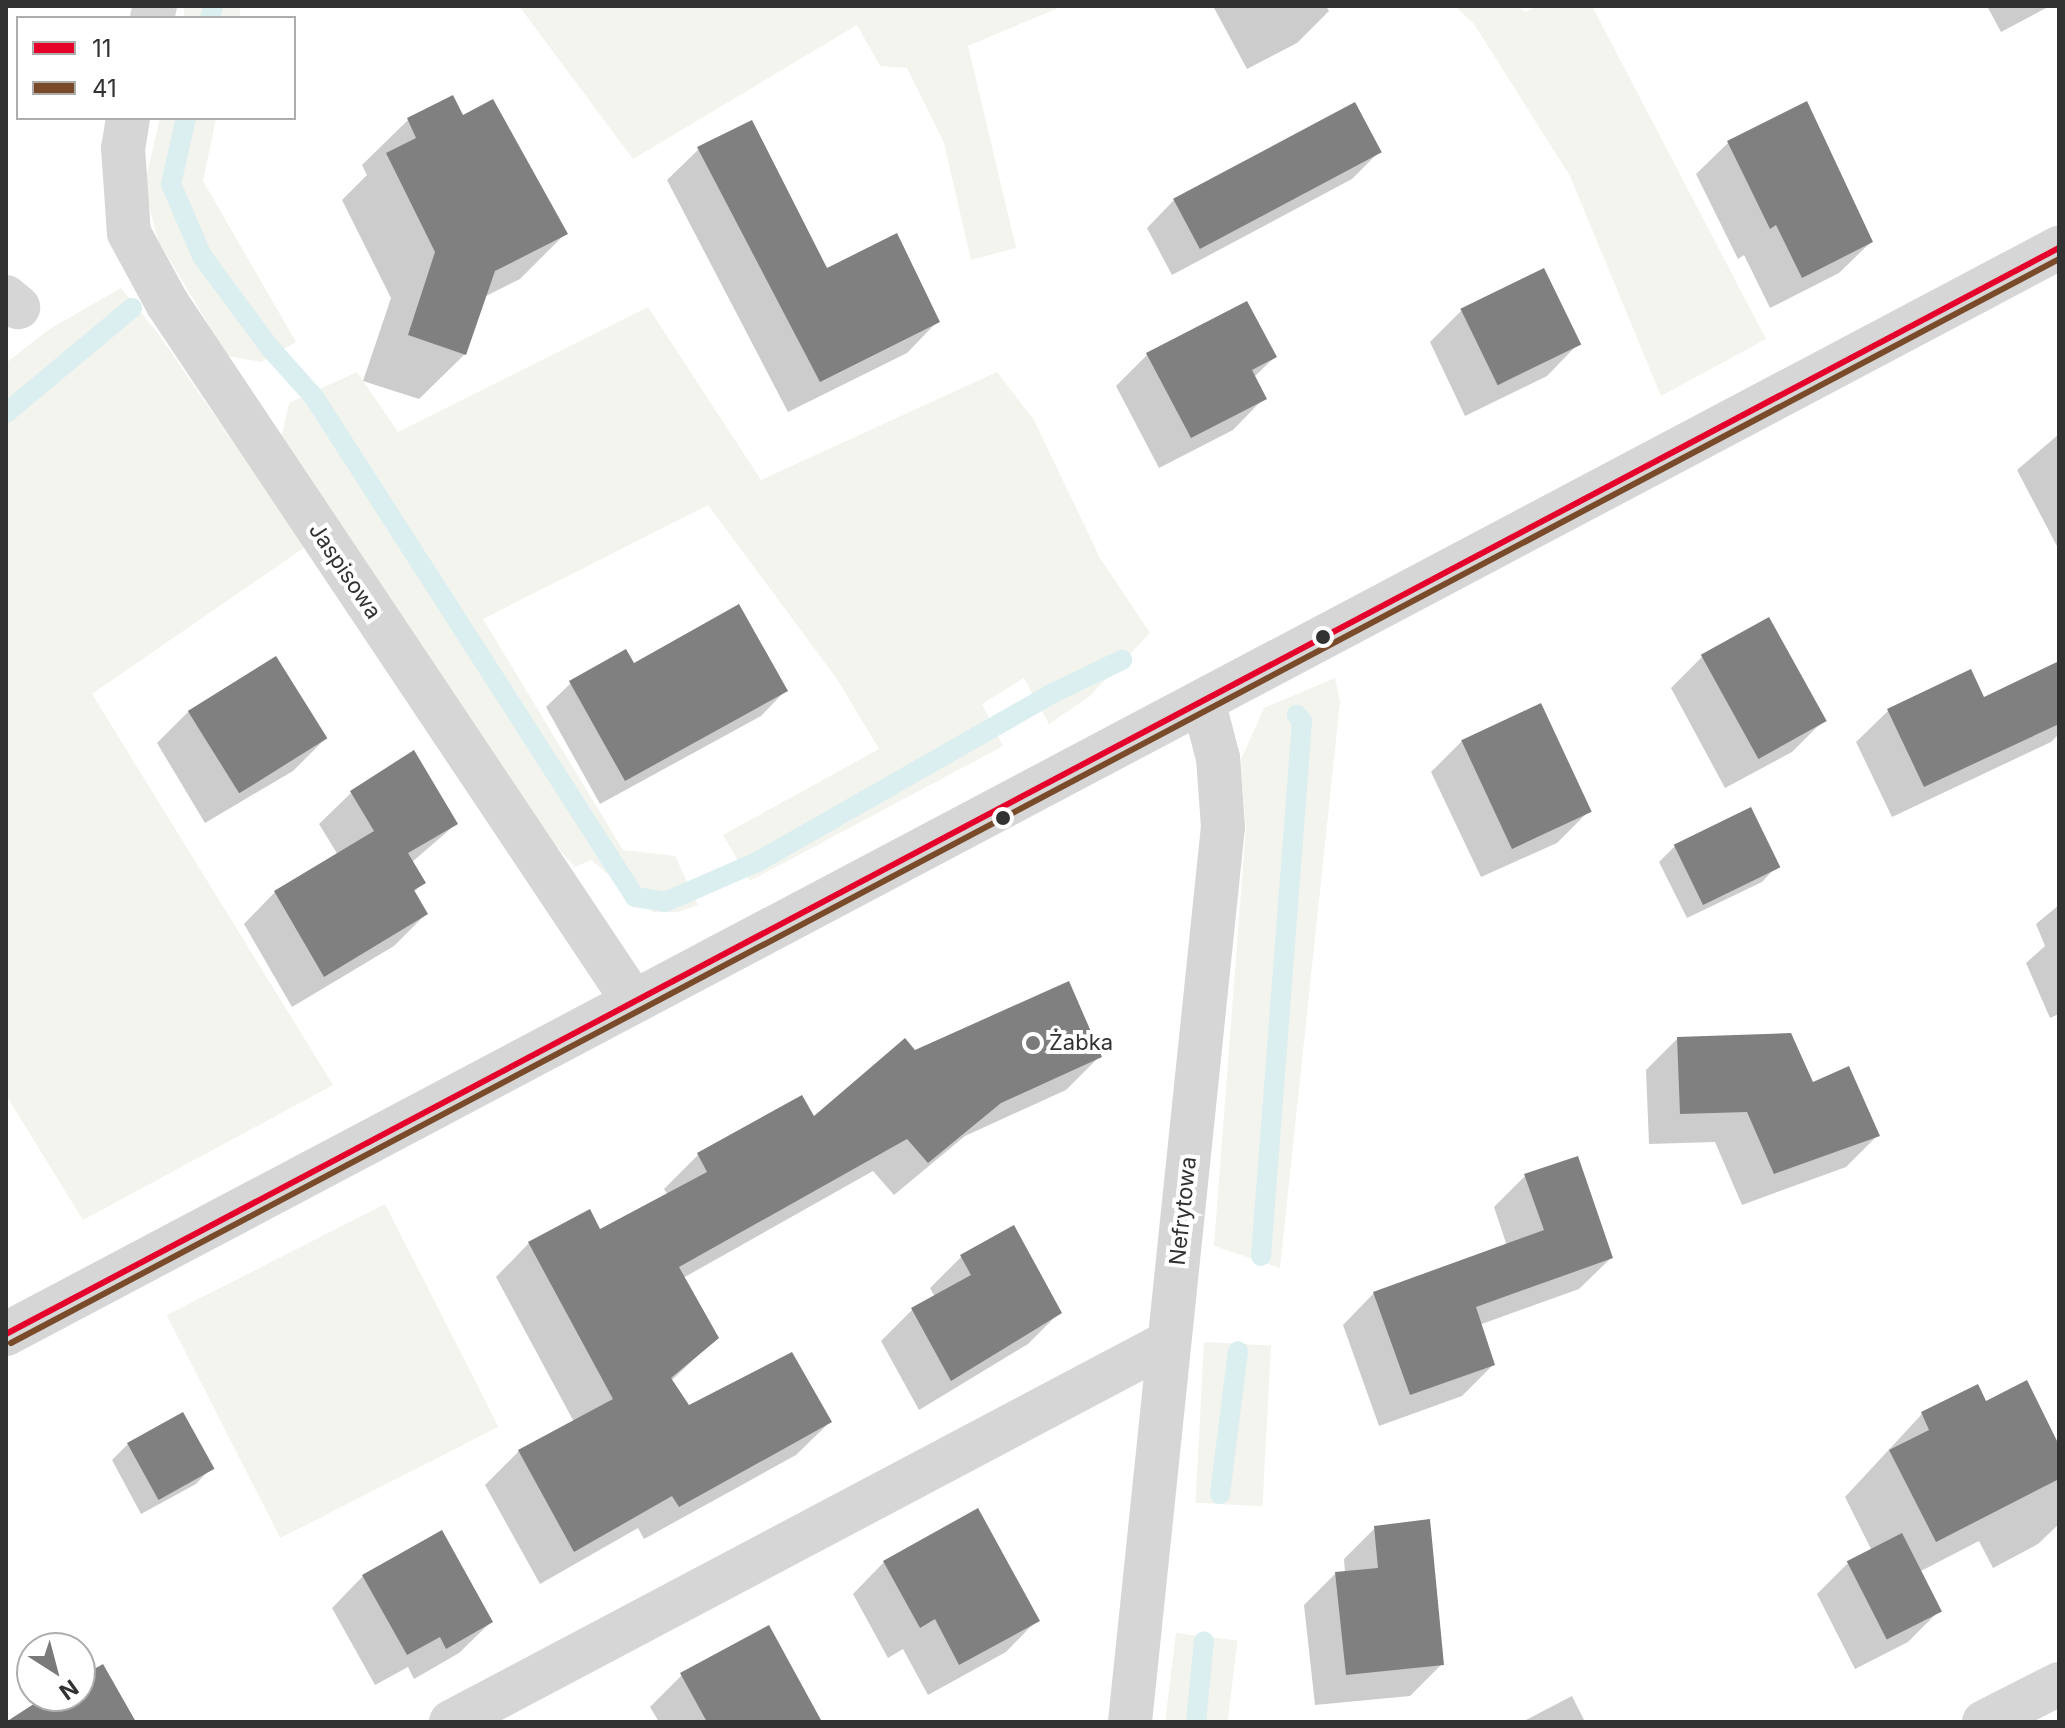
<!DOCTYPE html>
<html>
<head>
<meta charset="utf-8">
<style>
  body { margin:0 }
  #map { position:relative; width:2065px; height:1728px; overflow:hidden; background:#fff; font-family:Inter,sans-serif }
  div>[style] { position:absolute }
  .green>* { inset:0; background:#f2f4ed; transform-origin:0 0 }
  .shadow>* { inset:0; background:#0003 }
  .stream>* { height:20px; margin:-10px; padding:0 10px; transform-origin:10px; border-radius:10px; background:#dbeef0 }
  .building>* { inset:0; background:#808080; transform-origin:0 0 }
  .minor>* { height:44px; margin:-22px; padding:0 22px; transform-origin:22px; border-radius:22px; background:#d6d6d6 }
  .tertiary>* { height:44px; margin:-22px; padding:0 22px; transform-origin:22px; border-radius:22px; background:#d6d6d6 }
  .bus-1>* { height:6px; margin:-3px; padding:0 3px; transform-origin:3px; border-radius:3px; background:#e4002b }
  .bus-2>* { height:6px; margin:-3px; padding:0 3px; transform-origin:3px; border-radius:3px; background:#7a4b2a }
  .dots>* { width:22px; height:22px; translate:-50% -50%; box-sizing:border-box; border:4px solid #fff; border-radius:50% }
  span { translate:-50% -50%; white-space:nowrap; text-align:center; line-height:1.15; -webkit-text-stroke:8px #fff; paint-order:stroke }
  .street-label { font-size:22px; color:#323232 }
  .poi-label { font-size:22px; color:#323232 }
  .left { translate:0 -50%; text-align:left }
  .frame { position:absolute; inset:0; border:8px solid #323232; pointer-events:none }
  .legend { position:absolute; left:16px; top:16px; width:280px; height:104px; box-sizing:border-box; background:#fff; border:2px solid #adadad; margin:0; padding:10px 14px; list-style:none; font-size:24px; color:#323232 }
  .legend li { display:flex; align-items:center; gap:16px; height:40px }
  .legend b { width:40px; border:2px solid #adadad }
  .north { position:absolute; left:16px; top:1632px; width:80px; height:80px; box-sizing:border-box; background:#fff; border:2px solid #adadad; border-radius:50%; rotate:144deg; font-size:22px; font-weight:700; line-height:32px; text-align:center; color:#323232 }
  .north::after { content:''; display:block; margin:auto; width:28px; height:36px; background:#7a7a7a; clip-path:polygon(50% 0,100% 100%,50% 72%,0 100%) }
</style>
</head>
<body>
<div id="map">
  <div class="green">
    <div style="left:184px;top:6px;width:56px;height:12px"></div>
    <div style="clip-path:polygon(519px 6px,1063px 6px,968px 46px,1016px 248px,971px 260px,944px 143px,907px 68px,880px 66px,857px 25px,633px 159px)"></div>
    <div style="clip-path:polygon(1455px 6px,1517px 6px,1525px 12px,1537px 6px,1592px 6px,1766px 339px,1661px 396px,1570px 176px,1474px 24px)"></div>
    <div style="clip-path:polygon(160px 118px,216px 118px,203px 181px,296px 342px,261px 362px,227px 356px,158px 240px,144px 187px)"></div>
    <div style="clip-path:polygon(121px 288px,157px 332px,305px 547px,92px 694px,333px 1085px,83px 1220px,6px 1095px,6px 363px,48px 330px)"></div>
    <div style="clip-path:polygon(648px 307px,761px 480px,997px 372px,1034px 420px,1100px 558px,1150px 633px,1090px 696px,1049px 724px,1024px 678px,982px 704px,1003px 746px,750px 881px,723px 835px,879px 749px,837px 679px,708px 505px,483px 619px,623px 850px,675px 856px,698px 905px,678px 912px,653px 912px,591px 860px,575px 867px,522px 808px,281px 439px,289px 403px,357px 372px,398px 432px)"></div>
    <div style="clip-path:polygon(1335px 678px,1340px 702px,1280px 1268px,1214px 1246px,1246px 827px,1240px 762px,1264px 708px)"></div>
    <div style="left:385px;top:1204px;width:250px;height:245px;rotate:63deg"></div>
    <div style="left:1204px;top:1342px;width:67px;height:161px;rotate:3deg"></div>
    <div style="left:1176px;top:1633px;width:62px;height:90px;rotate:7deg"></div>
  </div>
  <div class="shadow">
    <div style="clip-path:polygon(1213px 6px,1326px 6px,1329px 11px,1297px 43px,1247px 69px)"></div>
    <div style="clip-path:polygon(1987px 6px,2050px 6px,2001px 32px)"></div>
    <div style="clip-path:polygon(462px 117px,566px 233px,520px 279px,484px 297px,465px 354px,419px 399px,363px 381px,391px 298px,342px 200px,367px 175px,362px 165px,408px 120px)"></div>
    <div style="clip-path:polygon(1728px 143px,1871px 242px,1839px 273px,1770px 308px,1744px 255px,1738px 259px,1696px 174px)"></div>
    <div style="clip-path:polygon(699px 149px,826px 270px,938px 321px,907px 353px,788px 412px,667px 180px)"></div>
    <div style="clip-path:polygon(1379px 152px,1352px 179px,1172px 275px,1147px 228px,1174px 200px)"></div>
    <div style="clip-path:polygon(1462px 310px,1578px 344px,1547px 376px,1465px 416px,1430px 342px)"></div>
    <div style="clip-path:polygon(1147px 355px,1275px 357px,1253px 378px,1264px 398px,1233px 430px,1159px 468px,1116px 386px)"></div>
    <div style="clip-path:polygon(2059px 434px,2059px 550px,2017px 470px)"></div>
    <div style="clip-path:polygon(1702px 657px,1823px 721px,1792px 752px,1725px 788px,1671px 688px)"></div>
    <div style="clip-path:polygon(2059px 663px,2059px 734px,2051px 742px,1892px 817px,1856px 742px,1888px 711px,1984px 700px)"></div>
    <div style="clip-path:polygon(633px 665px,785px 691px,761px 716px,600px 804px,546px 707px,571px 683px)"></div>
    <div style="clip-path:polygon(188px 712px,325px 739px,293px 771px,205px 823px,157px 743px)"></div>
    <div style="clip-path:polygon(1462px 741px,1588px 812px,1557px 843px,1481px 877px,1431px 772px)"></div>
    <div style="clip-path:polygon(413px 752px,456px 824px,411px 863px,423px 883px,413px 893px,426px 914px,394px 946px,292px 1007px,244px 924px,275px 892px,338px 855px,319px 824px,351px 793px)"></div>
    <div style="clip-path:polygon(1675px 846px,1777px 866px,1762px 882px,1687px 918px,1659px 862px)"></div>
    <div style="clip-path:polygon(2059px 905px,2059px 1014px,2050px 1018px,2026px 963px,2045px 946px,2036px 924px)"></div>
    <div style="clip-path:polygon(1677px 1039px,1812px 1084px,1878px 1135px,1846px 1167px,1742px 1205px,1715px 1142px,1649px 1144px,1646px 1070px)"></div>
    <div style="clip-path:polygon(915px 1052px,1100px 1056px,1066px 1090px,965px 1136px,894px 1195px,873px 1171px,683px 1278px,717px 1337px,670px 1382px,689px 1408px,830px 1422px,796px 1455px,644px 1539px,638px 1528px,540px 1584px,485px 1485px,519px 1451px,574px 1422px,496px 1277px,529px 1243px,599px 1232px,668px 1195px,664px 1189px,698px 1155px,802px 1098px,814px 1119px)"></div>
    <div style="clip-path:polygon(1525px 1176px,1611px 1258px,1579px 1289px,1479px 1325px,1493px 1365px,1462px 1396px,1379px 1426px,1343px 1325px,1374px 1293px,1507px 1246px,1494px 1207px)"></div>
    <div style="clip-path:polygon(961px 1257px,1060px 1312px,1028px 1344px,919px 1410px,881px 1341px,912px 1310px,935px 1297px,930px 1288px)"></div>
    <div style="clip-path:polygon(1977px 1387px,1985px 1403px,2059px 1449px,2059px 1524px,2038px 1544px,1993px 1568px,1979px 1541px,1919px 1572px,1939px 1611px,1908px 1642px,1855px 1669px,1817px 1594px,1848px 1563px,1872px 1551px,1845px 1497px,1922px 1414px)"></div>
    <div style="clip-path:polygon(183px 1414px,211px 1468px,196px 1484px,141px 1514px,112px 1460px,128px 1444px)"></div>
    <div style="clip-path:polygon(1375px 1528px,1442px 1664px,1410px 1696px,1315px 1705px,1304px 1605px,1335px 1574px,1345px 1573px,1344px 1559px)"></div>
    <div style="clip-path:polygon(884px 1562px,1037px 1620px,1006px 1652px,928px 1695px,903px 1649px,888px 1658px,853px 1594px)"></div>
    <div style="clip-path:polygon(363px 1576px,491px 1622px,459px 1653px,414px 1679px,408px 1667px,375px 1685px,332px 1608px)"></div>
    <div style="clip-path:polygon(682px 1675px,820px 1722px,659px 1722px,650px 1707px)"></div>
    <div style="clip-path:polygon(1572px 1696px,1585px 1722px,1522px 1722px)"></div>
  </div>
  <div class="stream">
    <div style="left:210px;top:18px;width:12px;rotate:-76deg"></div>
    <div style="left:186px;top:118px;width:68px;rotate:102.8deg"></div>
    <div style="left:171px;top:184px;width:78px;rotate:66.7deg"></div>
    <div style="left:202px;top:256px;width:114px;rotate:53.5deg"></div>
    <div style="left:270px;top:348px;width:66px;rotate:48.1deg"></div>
    <div style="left:314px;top:397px;width:594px;rotate:57.3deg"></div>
    <div style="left:635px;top:897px;width:30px;rotate:9deg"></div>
    <div style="left:665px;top:902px;width:100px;rotate:-23.5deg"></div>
    <div style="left:757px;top:862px;width:339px;rotate:-29.7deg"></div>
    <div style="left:1051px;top:694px;width:79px;rotate:-25.6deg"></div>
    <div style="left:6px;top:413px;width:164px;rotate:-39.8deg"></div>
    <div style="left:1261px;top:1256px;width:536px;rotate:-85.61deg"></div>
    <div style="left:1302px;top:722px;width:9px;rotate:-126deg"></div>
    <div style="left:1220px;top:1494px;width:144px;rotate:-82.8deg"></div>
    <div style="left:1196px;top:1722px;width:81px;rotate:-84.4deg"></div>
  </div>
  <div class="building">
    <div style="clip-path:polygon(453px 95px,463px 115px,493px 99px,568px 234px,495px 271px,466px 355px,408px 335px,435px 252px,386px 153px,416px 138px,407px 118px)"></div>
    <div style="clip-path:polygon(1807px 101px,1873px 242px,1802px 278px,1776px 225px,1770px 229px,1727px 141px)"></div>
    <div style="left:1355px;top:102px;width:57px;height:206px;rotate:62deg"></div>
    <div style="clip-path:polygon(752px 120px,827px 268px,897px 233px,940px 322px,820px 382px,697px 147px)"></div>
    <div style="left:1544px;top:268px;width:85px;height:93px;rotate:64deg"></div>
    <div style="clip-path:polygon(1247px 301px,1277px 357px,1252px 370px,1267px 399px,1191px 438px,1146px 353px)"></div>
    <div style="clip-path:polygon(739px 604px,788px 691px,625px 781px,569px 681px,626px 649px,634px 663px)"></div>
    <div style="left:1769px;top:617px;width:119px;height:78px;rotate:61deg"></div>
    <div style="left:276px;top:656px;width:97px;height:104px;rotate:58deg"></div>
    <div style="clip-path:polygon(2059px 661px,2059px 724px,1924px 787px,1887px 709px,1971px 669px,1984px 697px)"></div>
    <div style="left:1541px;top:703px;width:120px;height:88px;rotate:65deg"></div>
    <div style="clip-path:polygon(414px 750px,458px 824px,408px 853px,426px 883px,414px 890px,428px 914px,324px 977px,274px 891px,374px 831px,350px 791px)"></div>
    <div style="left:1751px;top:807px;width:67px;height:86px;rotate:64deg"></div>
    <div style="clip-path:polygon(1069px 981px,1102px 1057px,1001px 1103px,928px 1163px,907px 1139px,679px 1267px,719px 1338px,671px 1378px,689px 1405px,792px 1352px,832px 1422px,679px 1507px,672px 1496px,574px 1552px,518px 1450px,613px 1399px,528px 1242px,590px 1209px,600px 1229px,707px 1172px,697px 1153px,802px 1095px,814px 1116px,905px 1038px,915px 1050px)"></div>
    <div style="clip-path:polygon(1791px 1033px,1813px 1082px,1849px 1066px,1880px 1136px,1774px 1174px,1747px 1112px,1680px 1114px,1677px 1037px)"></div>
    <div style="clip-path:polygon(1578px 1156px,1613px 1258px,1476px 1307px,1495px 1365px,1410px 1395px,1373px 1292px,1544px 1230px,1524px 1174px)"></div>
    <div style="clip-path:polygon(1014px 1225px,1062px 1313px,951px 1381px,911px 1308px,971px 1275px,960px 1255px)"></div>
    <div style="clip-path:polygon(2027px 1380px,2059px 1445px,2059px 1479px,1936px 1542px,1889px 1450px,1929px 1430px,1921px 1412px,1978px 1384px,1986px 1401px)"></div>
    <div style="left:183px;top:1412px;width:65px;height:64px;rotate:61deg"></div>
    <div style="clip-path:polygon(978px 1508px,1040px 1621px,959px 1665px,935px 1619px,920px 1628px,883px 1561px)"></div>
    <div style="clip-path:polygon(1430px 1519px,1444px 1665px,1346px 1675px,1335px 1572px,1378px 1568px,1374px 1526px)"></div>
    <div style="clip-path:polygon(442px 1530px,493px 1622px,446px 1649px,440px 1637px,407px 1655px,362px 1575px)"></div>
    <div style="left:1902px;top:1533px;width:88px;height:62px;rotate:63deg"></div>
    <div style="clip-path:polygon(769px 1625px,822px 1722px,707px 1722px,680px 1673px)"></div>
    <div style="clip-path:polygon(103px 1664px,136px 1722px,6px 1722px,46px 1696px,80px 1696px,80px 1677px)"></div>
  </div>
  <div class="minor">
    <div style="left:152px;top:18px;width:12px;rotate:-76deg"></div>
    <div style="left:128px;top:118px;width:30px;rotate:99deg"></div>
    <div style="left:123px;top:148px;width:85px;rotate:86deg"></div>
    <div style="left:129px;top:233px;width:80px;rotate:61.5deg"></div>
    <div style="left:167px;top:303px;width:839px;rotate:56.27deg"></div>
    <div style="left:6px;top:297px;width:16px;rotate:40deg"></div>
    <div style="left:451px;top:1722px;width:812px;rotate:-27.89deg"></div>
    <div style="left:1130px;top:1722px;width:900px;rotate:-84.07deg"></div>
    <div style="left:1223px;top:827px;width:69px;rotate:-94.1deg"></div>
    <div style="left:1218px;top:758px;width:59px;rotate:-104.7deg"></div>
    <div style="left:1984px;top:1722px;width:84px;rotate:-26.9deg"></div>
  </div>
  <div class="tertiary">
    <div style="left:6px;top:1334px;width:2323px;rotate:-27.88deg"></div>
  </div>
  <div class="bus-1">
    <div style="left:6px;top:1334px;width:2323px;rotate:-27.88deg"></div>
  </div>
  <div class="bus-2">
    <div style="left:11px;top:1343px;width:2317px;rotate:-27.89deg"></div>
  </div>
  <div class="dots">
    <div style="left:1323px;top:637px;background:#323232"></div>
    <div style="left:1003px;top:818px;background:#323232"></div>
    <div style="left:1033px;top:1043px;background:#7a7a7a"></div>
  </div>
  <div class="street-label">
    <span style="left:345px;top:571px;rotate:56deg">Jaspisowa</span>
    <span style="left:1183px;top:1211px;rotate:-84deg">Nefrytowa</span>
  </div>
  <div class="poi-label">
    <span class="left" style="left:1049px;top:1043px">Żabka</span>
  </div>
  <div class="frame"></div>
  <ul class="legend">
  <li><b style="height:10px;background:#e4002b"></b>11</li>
  <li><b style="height:10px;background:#7a4b2a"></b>41</li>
  </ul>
  <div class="north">N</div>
</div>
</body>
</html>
